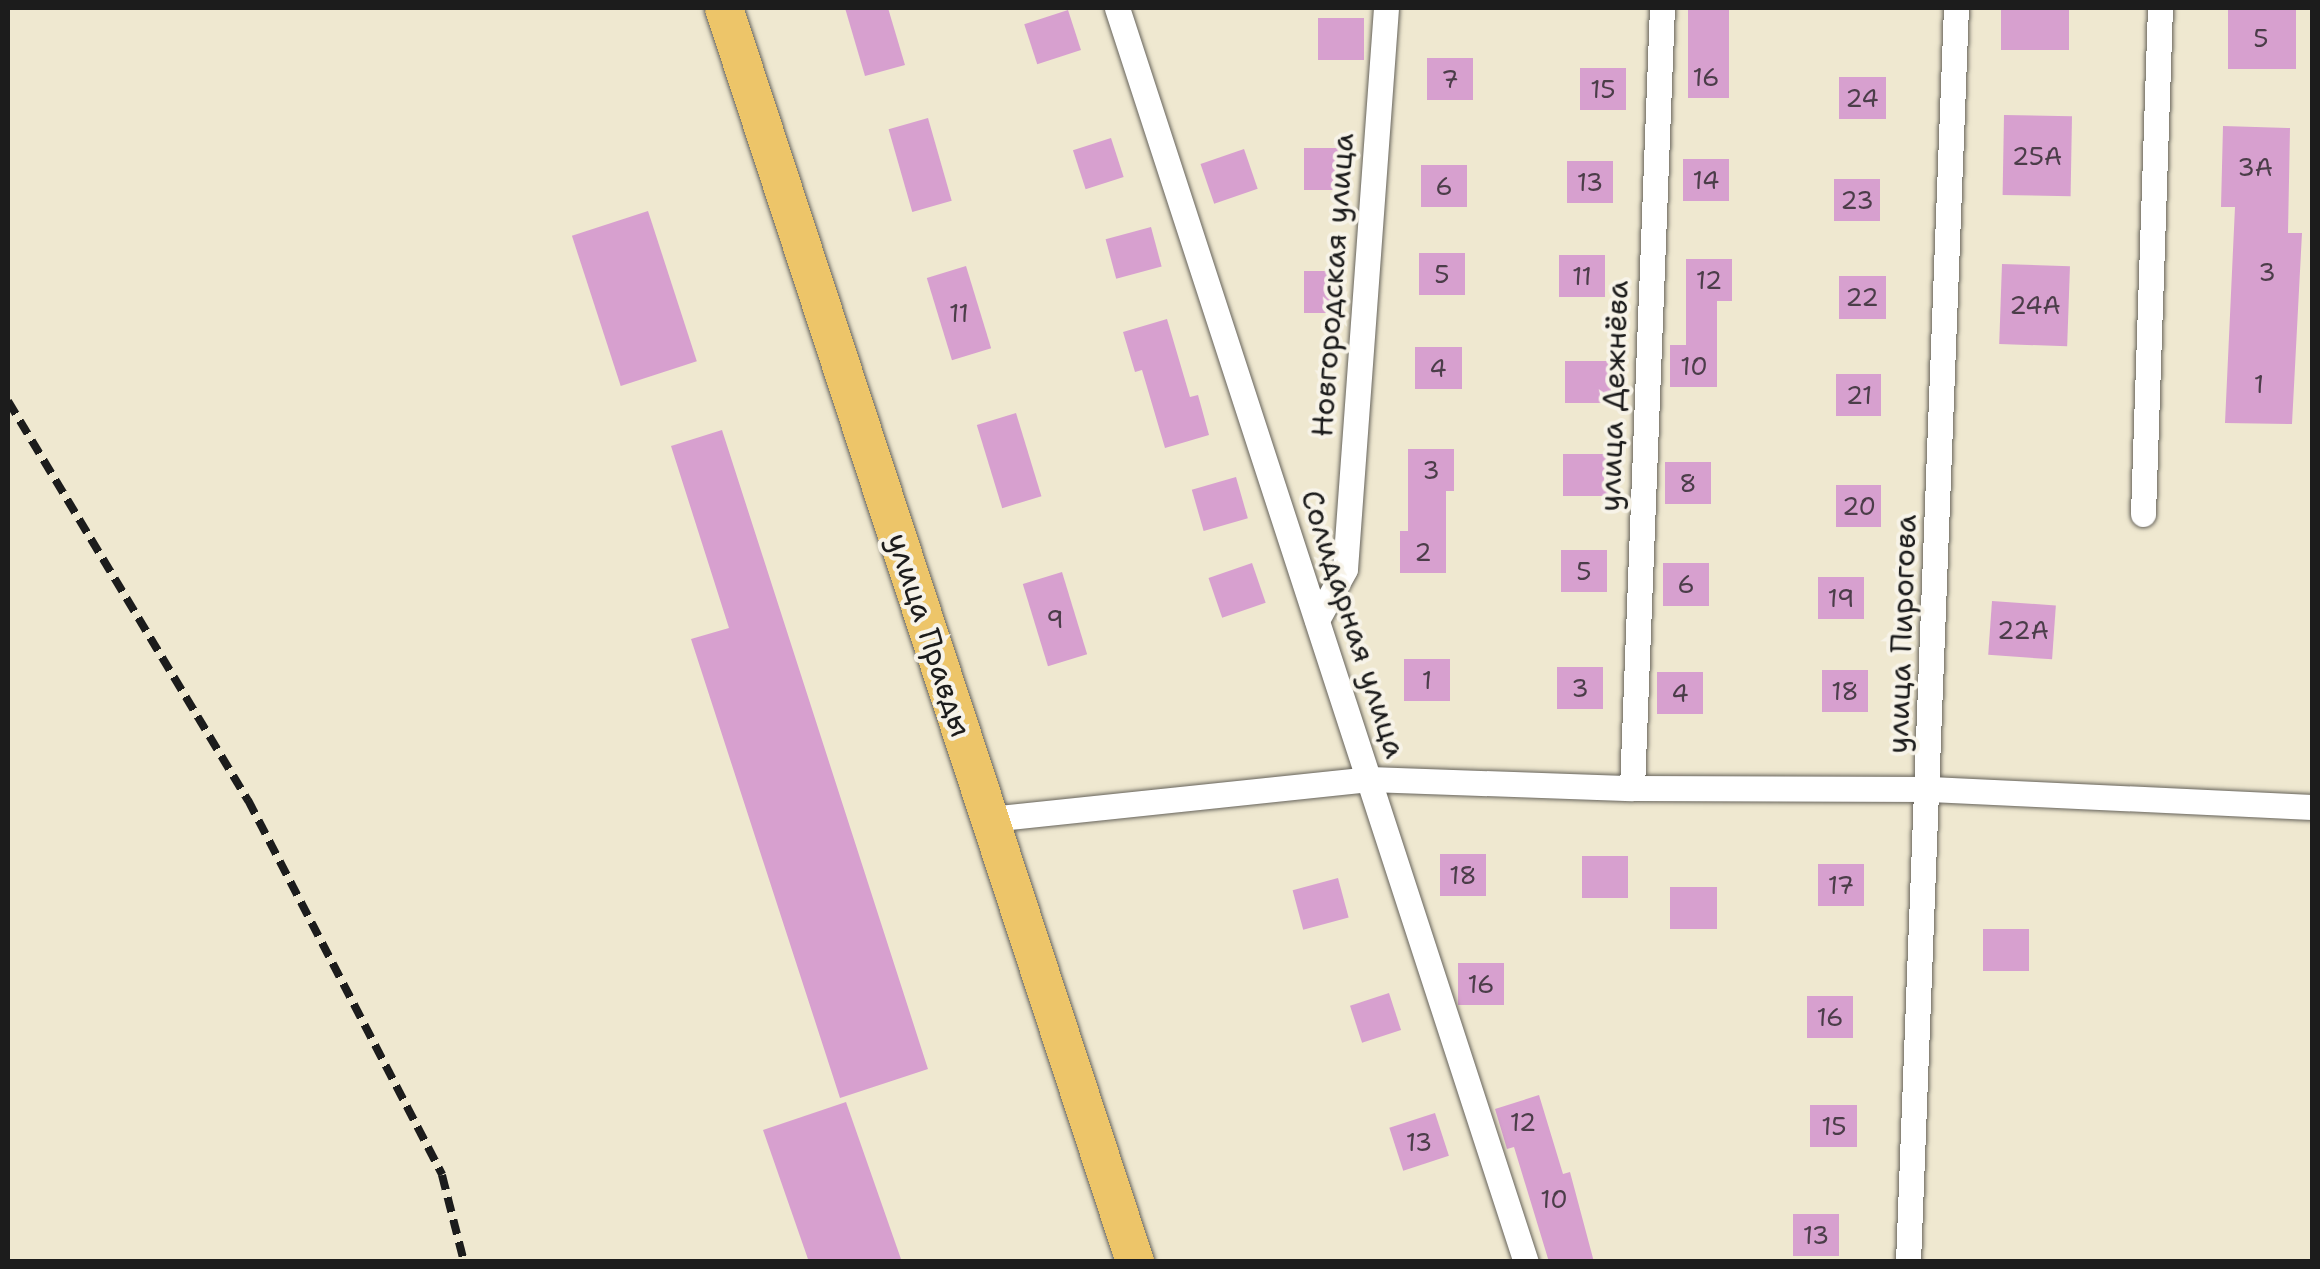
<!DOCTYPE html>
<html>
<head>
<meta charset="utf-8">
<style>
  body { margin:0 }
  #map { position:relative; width:2320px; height:1269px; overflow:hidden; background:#efe8d0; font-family:"Shantell Sans",sans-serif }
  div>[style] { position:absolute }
  .building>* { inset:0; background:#d7a0cf; transform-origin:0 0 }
  .roads { filter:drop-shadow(0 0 2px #66635b) drop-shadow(0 0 2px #66635b) }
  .minor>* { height:25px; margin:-12.5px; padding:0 12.5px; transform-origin:12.5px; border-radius:12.5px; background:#fff }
  .primary>* { height:38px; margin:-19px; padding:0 19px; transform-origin:19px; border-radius:19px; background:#edc569 }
  .rail>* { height:8px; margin-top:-4px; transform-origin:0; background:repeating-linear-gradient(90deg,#1c1c1c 0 15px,transparent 0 23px) }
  span { translate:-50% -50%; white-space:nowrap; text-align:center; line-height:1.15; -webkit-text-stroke:8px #f7f3e8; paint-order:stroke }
  .number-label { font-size:25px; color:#4b3d49 }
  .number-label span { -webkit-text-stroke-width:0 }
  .street-label { font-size:30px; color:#1c1c1c }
  .frame { position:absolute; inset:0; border:10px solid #1c1c1c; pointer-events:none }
</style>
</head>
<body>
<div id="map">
  <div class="building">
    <div style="clip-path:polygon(845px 8px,888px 8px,905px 65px,865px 76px)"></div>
    <div style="left:1688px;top:8px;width:41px;height:90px"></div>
    <div style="left:2001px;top:8px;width:68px;height:42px"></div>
    <div style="left:2228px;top:8px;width:68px;height:61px"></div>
    <div style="left:1068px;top:10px;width:42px;height:46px;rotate:72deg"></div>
    <div style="left:1318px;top:18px;width:46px;height:42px"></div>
    <div style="left:1427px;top:58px;width:46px;height:42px"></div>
    <div style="left:1580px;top:68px;width:46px;height:42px"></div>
    <div style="left:1839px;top:77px;width:47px;height:42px"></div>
    <div style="left:2004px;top:115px;width:68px;height:80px;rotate:1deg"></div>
    <div style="left:928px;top:118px;width:86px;height:41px;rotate:74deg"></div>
    <div style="clip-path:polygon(2223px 126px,2290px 128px,2288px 233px,2302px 233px,2292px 424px,2225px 423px,2235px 207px,2221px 207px)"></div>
    <div style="left:1111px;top:138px;width:41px;height:40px;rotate:72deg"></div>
    <div style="left:1304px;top:148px;width:46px;height:42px"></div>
    <div style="left:1244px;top:149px;width:42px;height:46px;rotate:71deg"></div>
    <div style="left:1683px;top:159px;width:46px;height:42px"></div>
    <div style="left:1567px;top:161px;width:46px;height:42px"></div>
    <div style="left:1421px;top:165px;width:46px;height:42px"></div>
    <div style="left:1834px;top:179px;width:46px;height:42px"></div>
    <div style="left:648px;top:211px;width:158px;height:80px;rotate:72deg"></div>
    <div style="left:1151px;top:227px;width:41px;height:47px;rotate:75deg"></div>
    <div style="left:1419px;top:253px;width:46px;height:42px"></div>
    <div style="left:1559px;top:255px;width:46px;height:42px"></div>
    <div style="clip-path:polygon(1686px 259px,1732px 259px,1732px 301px,1717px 301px,1717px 387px,1670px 387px,1670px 345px,1686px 345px)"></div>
    <div style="left:2002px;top:264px;width:68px;height:80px;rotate:2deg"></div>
    <div style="left:966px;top:266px;width:86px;height:41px;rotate:73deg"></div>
    <div style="left:1304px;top:271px;width:31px;height:42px"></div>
    <div style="left:1839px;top:276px;width:47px;height:43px"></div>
    <div style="clip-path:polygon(1167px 319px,1190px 397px,1198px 395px,1209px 435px,1165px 448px,1142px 370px,1135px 372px,1123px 332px)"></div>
    <div style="left:1415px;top:347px;width:47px;height:42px"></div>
    <div style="left:1565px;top:361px;width:46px;height:42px"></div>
    <div style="left:1836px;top:374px;width:45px;height:42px"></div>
    <div style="left:1016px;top:413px;width:87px;height:41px;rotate:73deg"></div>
    <div style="clip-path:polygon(722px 430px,928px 1069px,840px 1098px,691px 639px,729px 628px,671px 446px)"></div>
    <div style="clip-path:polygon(1408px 449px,1454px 449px,1454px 491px,1446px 491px,1446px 573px,1400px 573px,1400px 531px,1408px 531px)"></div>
    <div style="left:1563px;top:454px;width:46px;height:42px"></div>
    <div style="left:1665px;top:462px;width:46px;height:42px"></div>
    <div style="left:1236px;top:477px;width:43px;height:46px;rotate:74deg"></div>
    <div style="left:1836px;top:485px;width:45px;height:42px"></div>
    <div style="left:1561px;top:550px;width:46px;height:42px"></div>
    <div style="left:1252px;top:563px;width:42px;height:46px;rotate:71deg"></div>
    <div style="left:1663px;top:563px;width:46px;height:43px"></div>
    <div style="left:1062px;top:572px;width:86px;height:41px;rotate:73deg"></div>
    <div style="left:1818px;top:577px;width:46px;height:42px"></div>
    <div style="left:1992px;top:601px;width:64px;height:54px;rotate:4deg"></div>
    <div style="left:1404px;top:659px;width:46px;height:42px"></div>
    <div style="left:1557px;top:667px;width:46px;height:42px"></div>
    <div style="left:1822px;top:670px;width:46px;height:42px"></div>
    <div style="left:1657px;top:672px;width:46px;height:42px"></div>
    <div style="left:1440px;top:854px;width:46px;height:42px"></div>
    <div style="left:1582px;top:856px;width:46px;height:42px"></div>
    <div style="left:1818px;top:864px;width:46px;height:42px"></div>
    <div style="left:1338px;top:878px;width:41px;height:47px;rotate:75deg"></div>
    <div style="left:1670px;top:887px;width:47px;height:42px"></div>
    <div style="left:1983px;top:929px;width:46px;height:42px"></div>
    <div style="left:1458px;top:963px;width:46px;height:42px"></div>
    <div style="left:1389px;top:993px;width:39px;height:41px;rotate:72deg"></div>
    <div style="left:1807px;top:996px;width:46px;height:42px"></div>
    <div style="clip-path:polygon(1539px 1095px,1563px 1174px,1570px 1172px,1594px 1262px,1549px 1262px,1514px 1147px,1507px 1149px,1495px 1109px)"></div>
    <div style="clip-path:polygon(846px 1102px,902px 1262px,809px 1262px,763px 1130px)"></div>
    <div style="left:1810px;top:1105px;width:47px;height:42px"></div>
    <div style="left:1435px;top:1113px;width:45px;height:48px;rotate:72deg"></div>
    <div style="left:1793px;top:1214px;width:46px;height:42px"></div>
  </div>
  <div class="roads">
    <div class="minor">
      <div style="left:1117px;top:8px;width:1319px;rotate:71.94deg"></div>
      <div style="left:2143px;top:514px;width:506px;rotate:-88.08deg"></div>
      <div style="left:1317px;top:620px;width:58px;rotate:-61.2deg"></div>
      <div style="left:1345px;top:569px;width:562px;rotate:-85.82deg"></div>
      <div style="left:1632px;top:788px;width:781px;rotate:-87.8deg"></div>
      <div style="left:990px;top:819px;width:381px;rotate:-6deg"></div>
      <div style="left:1369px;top:779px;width:263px;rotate:2deg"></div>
      <div style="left:1632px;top:788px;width:298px;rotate:0.2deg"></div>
      <div style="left:1930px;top:789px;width:382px;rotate:2.7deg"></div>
      <div style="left:1908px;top:1262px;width:1255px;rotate:-87.81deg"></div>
    </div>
    <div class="primary">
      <div style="left:724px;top:8px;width:1320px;rotate:71.85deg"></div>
    </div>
  </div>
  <div class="rail">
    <div style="left:8px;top:401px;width:466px;rotate:59deg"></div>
    <div style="left:248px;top:800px;width:422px;rotate:62.6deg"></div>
    <div style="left:442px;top:1175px;width:90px;rotate:75.8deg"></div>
  </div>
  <div class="number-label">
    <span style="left:2261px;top:38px">5</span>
    <span style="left:1706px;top:77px">16</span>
    <span style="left:1450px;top:79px">7</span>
    <span style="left:1603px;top:89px">15</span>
    <span style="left:1862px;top:98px">24</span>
    <span style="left:2037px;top:156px">25А</span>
    <span style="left:2255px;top:167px">3А</span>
    <span style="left:1706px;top:180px">14</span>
    <span style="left:1590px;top:182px">13</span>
    <span style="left:1444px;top:186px">6</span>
    <span style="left:1857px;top:200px">23</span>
    <span style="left:2267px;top:272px">3</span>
    <span style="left:1442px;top:274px">5</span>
    <span style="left:1582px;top:276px">11</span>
    <span style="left:1709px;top:280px">12</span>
    <span style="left:1862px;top:297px">22</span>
    <span style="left:2035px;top:305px">24А</span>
    <span style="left:959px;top:313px">11</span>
    <span style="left:1694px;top:366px">10</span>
    <span style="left:1438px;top:368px">4</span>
    <span style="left:2259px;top:384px">1</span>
    <span style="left:1859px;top:395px">21</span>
    <span style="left:1431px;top:470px">3</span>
    <span style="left:1688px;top:483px">8</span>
    <span style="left:1859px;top:506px">20</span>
    <span style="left:1423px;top:552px">2</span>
    <span style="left:1584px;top:571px">5</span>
    <span style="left:1686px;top:584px">6</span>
    <span style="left:1841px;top:598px">19</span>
    <span style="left:1055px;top:619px">9</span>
    <span style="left:2023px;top:630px">22А</span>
    <span style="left:1427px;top:680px">1</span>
    <span style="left:1580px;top:688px">3</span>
    <span style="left:1845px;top:691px">18</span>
    <span style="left:1680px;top:693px">4</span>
    <span style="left:1463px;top:875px">18</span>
    <span style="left:1841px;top:885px">17</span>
    <span style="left:1481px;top:984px">16</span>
    <span style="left:1830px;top:1017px">16</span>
    <span style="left:1523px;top:1122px">12</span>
    <span style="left:1834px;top:1126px">15</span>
    <span style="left:1419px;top:1142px">13</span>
    <span style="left:1554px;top:1199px">10</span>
    <span style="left:1816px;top:1235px">13</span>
  </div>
  <div class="street-label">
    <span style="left:1333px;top:285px;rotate:-86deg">Новгородская улица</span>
    <span style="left:1614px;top:396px;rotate:-88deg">улица Дежнёва</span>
    <span style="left:1353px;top:624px;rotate:72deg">Солидарная улица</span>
    <span style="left:1902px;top:634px;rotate:-88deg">улица Пирогова</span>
    <span style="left:929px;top:635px;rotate:72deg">улица Правды</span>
  </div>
  <div class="frame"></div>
</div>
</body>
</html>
